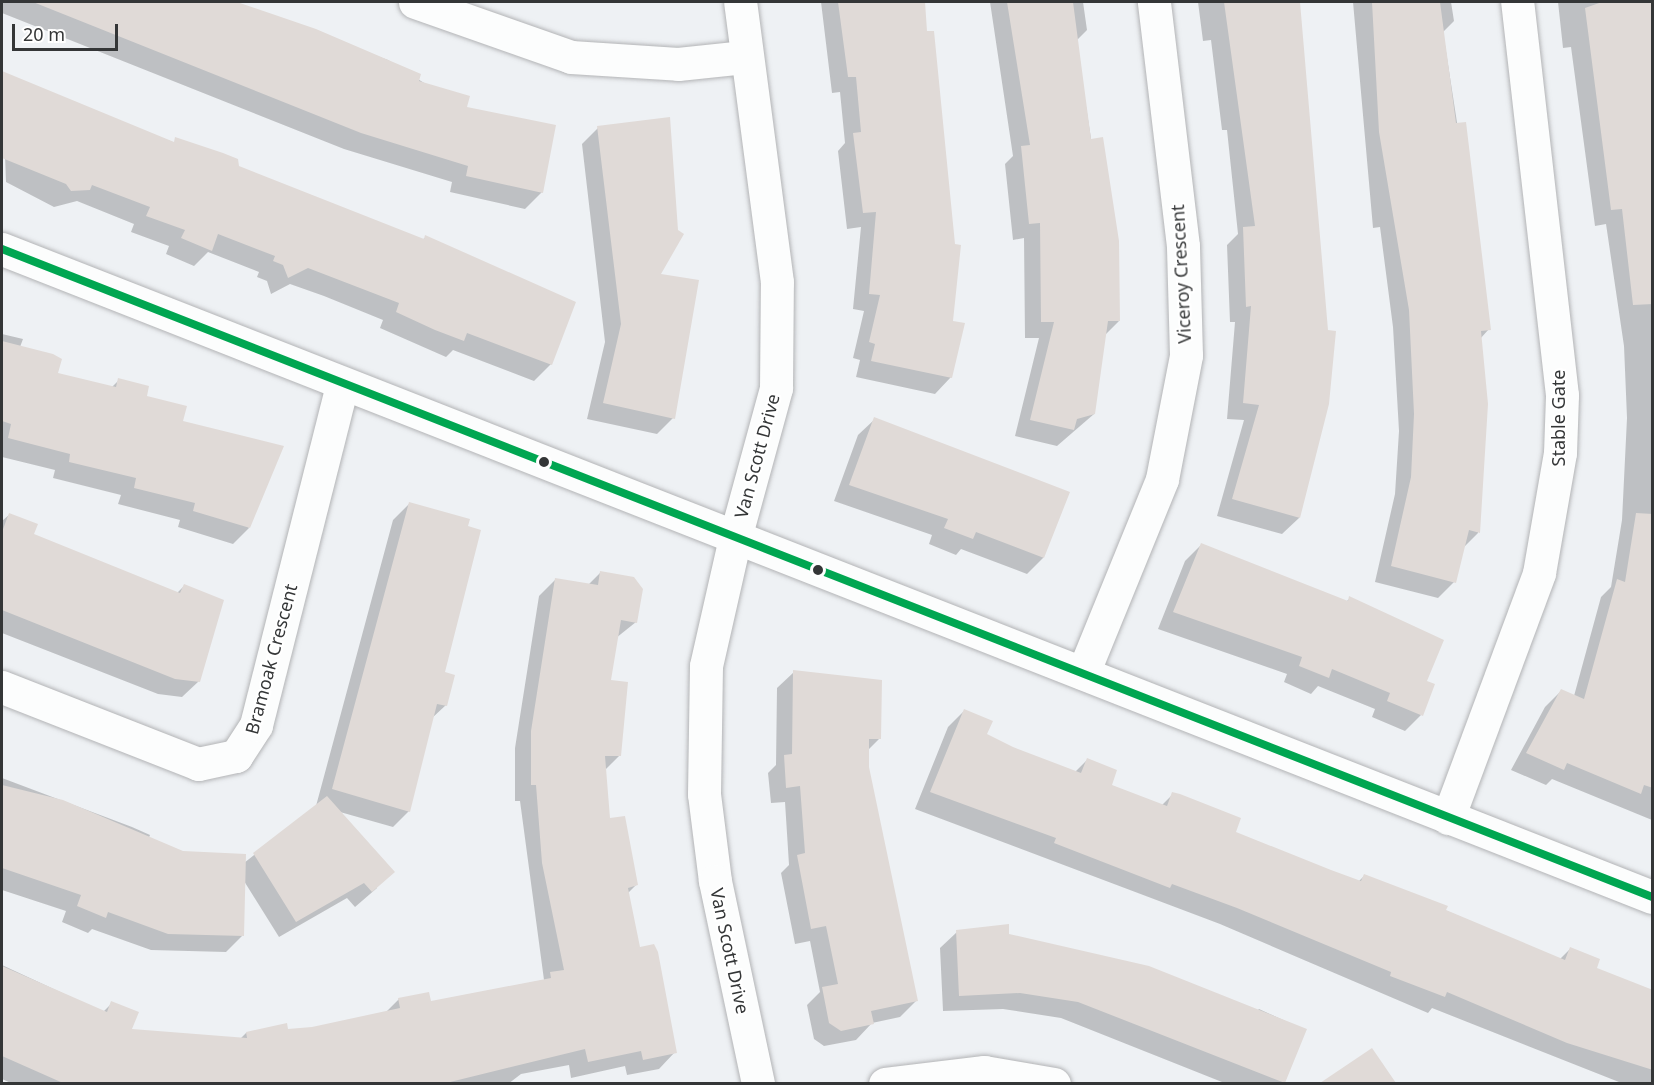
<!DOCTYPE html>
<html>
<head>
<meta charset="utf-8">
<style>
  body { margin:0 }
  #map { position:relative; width:1654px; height:1085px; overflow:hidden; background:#eef1f4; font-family:"Noto Sans",sans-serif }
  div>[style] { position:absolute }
  .shadow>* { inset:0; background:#0003 }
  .building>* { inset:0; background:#e0dad7 }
  .roads { filter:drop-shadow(0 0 2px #b3b4b6) drop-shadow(0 0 2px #b3b4b6) }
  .minor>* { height:33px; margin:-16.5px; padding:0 16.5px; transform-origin:16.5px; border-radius:16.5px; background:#fcfdfd }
  .tertiary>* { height:33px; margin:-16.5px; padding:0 16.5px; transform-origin:16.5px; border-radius:16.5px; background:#fcfdfd }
  .bus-1>* { height:8px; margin:-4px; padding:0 4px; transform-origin:4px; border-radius:4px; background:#00a651 }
  .dots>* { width:16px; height:16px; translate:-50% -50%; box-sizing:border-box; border:3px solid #fff; border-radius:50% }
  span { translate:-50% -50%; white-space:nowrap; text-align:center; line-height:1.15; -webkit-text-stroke:4.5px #fff; paint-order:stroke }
  .street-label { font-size:18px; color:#343637 }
  .frame { position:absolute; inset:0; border:3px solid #343637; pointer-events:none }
  .scale { position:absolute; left:12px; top:24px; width:106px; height:27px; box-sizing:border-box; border:3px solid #343637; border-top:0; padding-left:8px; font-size:18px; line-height:21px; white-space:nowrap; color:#343637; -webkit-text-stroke:4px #fff; paint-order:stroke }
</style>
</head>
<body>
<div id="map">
  <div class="shadow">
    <div style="clip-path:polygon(2px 2px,226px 2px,388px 60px,465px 109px,542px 192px,525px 209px,450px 192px,452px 182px,344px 149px,2px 13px)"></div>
    <div style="clip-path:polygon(821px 2px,923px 2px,926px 33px,932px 32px,954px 245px,951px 377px,935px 394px,856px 377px,860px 360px,853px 358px,864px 311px,853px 309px,861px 227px,847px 229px,838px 151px,845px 143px,840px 92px,832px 93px)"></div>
    <div style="clip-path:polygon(990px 2px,1083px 2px,1087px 30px,1076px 41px,1119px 321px,1105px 335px,1094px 414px,1057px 446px,1015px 436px,1039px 338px,1025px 338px,1024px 238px,1013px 240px,1005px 164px,1013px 156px)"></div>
    <div style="clip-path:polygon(1198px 2px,1296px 2px,1327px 332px,1328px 403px,1299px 518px,1282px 534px,1217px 516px,1244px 420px,1227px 419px,1235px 322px,1230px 322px,1227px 245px,1238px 234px,1227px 130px,1222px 130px,1211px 40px,1203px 41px)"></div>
    <div style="clip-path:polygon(1353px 2px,1451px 2px,1454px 21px,1443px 32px,1489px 329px,1480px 339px,1487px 404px,1478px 533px,1463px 548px,1454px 582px,1438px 598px,1375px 582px,1395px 494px,1399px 431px,1393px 327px,1380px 227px,1373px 228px)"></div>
    <div style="clip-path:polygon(1558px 2px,1652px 2px,1652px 820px,1552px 779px,1546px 785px,1511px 770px,1545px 707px,1561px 691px,1574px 696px,1601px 597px,1611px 587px,1622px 520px,1627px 418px,1624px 346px,1606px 224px,1595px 226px,1571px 47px,1563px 48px)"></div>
    <div style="clip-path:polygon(2px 75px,422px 240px,426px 237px,551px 364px,534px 381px,453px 350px,446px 357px,380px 328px,383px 320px,324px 296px,290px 284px,271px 294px,267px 281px,257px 277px,259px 272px,208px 252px,194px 266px,166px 254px,169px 246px,131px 232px,134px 224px,77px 201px,54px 207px,6px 182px)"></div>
    <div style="clip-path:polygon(598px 128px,658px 275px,673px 418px,657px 434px,587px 419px,605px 342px,582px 144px)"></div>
    <div style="clip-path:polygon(2px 334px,23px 339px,20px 347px,56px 374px,111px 388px,119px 380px,182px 422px,249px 528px,233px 544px,178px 527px,180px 520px,118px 504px,121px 495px,53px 478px,55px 470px,2px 457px)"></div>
    <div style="clip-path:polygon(875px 419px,1068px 493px,1043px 558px,1027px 574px,961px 549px,956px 555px,929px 544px,932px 535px,834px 501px,858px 435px)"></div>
    <div style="clip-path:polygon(409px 504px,446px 705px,431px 719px,409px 811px,393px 827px,340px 812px,377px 888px,355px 907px,347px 898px,279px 937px,244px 881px,242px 936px,226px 952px,151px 950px,92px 929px,88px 933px,62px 922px,66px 911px,2px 890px,2px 778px,132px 827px,150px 835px,148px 840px,183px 853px,244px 863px,316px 806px,393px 520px)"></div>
    <div style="clip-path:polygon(10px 514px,32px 535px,177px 593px,184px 586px,199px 681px,182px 697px,158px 694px,2px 633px,2px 521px)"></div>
    <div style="clip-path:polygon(1201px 545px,1346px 602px,1350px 598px,1425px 682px,1421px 715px,1405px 731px,1372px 717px,1375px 709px,1318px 686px,1311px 694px,1284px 682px,1287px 674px,1158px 629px,1185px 561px)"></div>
    <div style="clip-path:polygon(600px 573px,636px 622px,616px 638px,609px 681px,620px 755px,605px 770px,609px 820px,636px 885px,627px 894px,639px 948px,675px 1052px,659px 1069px,627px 1075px,625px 1066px,571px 1078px,569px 1065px,521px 1074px,508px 1084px,13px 1084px,2px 1079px,2px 965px,103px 1012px,112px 1003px,130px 1031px,240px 1039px,246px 1033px,312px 1028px,385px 1013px,399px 999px,430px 1002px,544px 980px,520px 801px,515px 801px,515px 748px,539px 596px,556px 579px,588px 585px)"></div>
    <div style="clip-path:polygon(794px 672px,879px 739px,868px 750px,867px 768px,916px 1001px,900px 1017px,872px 1023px,856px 1040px,824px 1046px,814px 1039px,807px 1005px,820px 992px,810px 941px,795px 944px,781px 873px,789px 865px,785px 802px,771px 803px,768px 773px,776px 765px,777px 688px)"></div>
    <div style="clip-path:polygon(964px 711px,985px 735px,1013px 748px,1075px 772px,1087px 760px,1110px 785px,1162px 805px,1173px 794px,1234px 833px,1358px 882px,1364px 876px,1560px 959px,1570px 949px,1595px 969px,1652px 996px,1652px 1084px,1624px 1084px,1432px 1008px,1428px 1013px,1220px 924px,915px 809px,948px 727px)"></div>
    <div style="clip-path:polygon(957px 932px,1008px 936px,1255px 1013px,1259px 1009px,1305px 1030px,1284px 1084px,1227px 1084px,1061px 1018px,1003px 1009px,943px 1011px,940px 948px)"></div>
    <div style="clip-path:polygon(1372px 1050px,1396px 1084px,1324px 1084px,1328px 1080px)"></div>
  </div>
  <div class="building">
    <div style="clip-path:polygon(33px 2px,237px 2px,316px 29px,421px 74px,419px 81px,470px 96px,467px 107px,556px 125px,543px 193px,466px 176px,468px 166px,361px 133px)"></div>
    <div style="clip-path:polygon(838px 2px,925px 2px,927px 31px,934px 31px,955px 244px,961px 245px,953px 321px,965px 323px,952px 378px,871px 361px,875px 344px,869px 342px,880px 295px,869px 294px,876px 212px,863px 213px,853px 133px,861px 132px,856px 77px,848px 77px)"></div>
    <div style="clip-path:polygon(1007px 2px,1073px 2px,1091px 139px,1103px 137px,1119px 241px,1120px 321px,1108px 321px,1095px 414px,1077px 419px,1074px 430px,1030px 420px,1054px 322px,1041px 322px,1040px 223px,1029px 224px,1021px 146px,1030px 145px)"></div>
    <div style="clip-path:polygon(1224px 2px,1300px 2px,1328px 330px,1336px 331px,1329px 404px,1300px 518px,1232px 499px,1259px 405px,1243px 403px,1251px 306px,1246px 307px,1243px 227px,1255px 226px)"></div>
    <div style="clip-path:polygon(1372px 2px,1440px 2px,1456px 123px,1466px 122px,1491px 330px,1481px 331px,1488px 404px,1480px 533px,1469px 530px,1456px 583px,1391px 566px,1411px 477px,1414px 414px,1409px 310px,1379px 132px)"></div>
    <div style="clip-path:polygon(1602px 2px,1653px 2px,1653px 304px,1633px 305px,1622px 209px,1611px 210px,1585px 8px)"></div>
    <div style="clip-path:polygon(2px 71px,174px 142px,175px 137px,223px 153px,238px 159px,239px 166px,424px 239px,425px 235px,576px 302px,552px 365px,467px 333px,464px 341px,435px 330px,396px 312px,399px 303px,308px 268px,288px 278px,283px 265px,273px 261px,275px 256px,218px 234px,212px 251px,181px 238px,185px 230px,146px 216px,150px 207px,92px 185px,90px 190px,71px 191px,66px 184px,2px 158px)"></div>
    <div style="clip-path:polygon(670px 117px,678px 230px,684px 234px,661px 274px,699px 280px,675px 419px,603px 403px,621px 324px,597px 126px)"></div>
    <div style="clip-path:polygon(2px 341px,53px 354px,62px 359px,58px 373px,116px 387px,118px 378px,149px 386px,147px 396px,187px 406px,183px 421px,284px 446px,250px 528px,193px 511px,195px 503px,134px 488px,136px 478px,69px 462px,70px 454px,8px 438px,11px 424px,2px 421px)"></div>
    <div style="clip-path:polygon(874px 417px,1070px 492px,1044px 558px,976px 532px,973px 539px,944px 528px,948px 519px,849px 485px)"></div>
    <div style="clip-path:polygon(409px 502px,470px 519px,468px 526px,481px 530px,445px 672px,455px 675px,447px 706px,437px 704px,410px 812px,332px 789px)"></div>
    <div style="clip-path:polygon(9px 513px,38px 524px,34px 534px,180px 593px,184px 584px,224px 600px,200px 682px,175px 679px,2px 610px,2px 532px)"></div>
    <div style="clip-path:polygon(1636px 513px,1653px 514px,1653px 788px,1644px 785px,1641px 794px,1567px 763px,1564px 770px,1526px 753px,1561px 689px,1584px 699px,1617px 579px,1625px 582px)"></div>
    <div style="clip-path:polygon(1201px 543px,1348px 601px,1349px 596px,1444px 640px,1427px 681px,1435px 684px,1423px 716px,1387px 701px,1390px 693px,1332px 669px,1329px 678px,1299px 666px,1302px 657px,1173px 612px)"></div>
    <div style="clip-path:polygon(600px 571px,634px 577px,643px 589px,637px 623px,621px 620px,611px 680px,628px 682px,621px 756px,605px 756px,610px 818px,625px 816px,638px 885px,628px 888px,640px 947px,654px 944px,658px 952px,677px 1053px,643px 1060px,641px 1051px,588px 1062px,585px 1049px,446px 1083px,63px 1083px,2px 1056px,2px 966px,107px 1012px,111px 1001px,139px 1012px,132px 1029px,247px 1038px,246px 1032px,287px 1023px,288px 1029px,312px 1027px,400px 1008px,398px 998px,429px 992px,431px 1001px,551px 978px,550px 972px,564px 970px,542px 863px,536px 785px,531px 785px,531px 731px,555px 578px,598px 585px)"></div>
    <div style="clip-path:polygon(793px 670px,882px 680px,881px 739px,869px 739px,869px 767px,918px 1001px,871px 1011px,874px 1024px,841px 1031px,829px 1023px,822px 987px,838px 984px,826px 926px,811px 929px,797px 855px,805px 853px,800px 786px,786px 788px,784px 755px,792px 754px)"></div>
    <div style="clip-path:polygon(964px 709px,993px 721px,987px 734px,1013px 747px,1081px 773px,1087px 758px,1117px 770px,1112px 785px,1167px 806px,1172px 792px,1180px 794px,1241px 818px,1236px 832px,1331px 870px,1361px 881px,1364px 874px,1448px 906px,1446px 910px,1565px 960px,1570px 947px,1600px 959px,1597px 968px,1653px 990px,1653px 1070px,1567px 1043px,1447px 992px,1445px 997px,1390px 976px,1391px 972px,1237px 908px,1172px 884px,1170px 888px,1054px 843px,1056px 838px,930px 792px)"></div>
    <div style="clip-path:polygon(2px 785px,63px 800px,183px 851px,246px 854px,244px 936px,168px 934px,108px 912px,106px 918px,77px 906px,81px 895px,2px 868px)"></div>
    <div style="clip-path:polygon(327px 796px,395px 872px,372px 892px,364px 883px,296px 922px,253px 853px)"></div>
    <div style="clip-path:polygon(1009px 924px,1009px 934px,1149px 966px,1307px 1029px,1285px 1083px,1078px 1002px,1020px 993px,959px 996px,956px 930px)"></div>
    <div style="clip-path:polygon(1372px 1048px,1396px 1083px,1320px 1083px)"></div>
  </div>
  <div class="roads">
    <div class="minor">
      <div style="left:415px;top:2px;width:165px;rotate:19.4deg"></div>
      <div style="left:571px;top:57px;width:107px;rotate:3.7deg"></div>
      <div style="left:678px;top:64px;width:67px;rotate:-6deg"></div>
      <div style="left:735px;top:538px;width:156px;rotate:-74.7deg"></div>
      <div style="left:776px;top:388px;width:106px;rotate:-89.5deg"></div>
      <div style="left:777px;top:282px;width:282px;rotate:-97.5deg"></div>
      <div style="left:1083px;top:673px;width:209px;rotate:-67.8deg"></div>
      <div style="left:1162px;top:479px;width:126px;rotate:-79deg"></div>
      <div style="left:1186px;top:355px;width:109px;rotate:-91.6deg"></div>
      <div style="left:1183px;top:246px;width:246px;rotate:-96.8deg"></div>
      <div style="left:2px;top:687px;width:211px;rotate:21.4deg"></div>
      <div style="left:198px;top:764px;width:39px;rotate:-12deg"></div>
      <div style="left:236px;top:756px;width:37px;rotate:-57deg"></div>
      <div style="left:256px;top:725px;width:351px;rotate:-75.8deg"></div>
      <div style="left:1448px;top:818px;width:261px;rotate:-69.6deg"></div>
      <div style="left:1539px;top:573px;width:122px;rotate:-80.1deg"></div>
      <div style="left:1560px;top:453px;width:58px;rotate:-88deg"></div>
      <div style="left:1562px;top:395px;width:396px;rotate:-96.5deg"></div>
      <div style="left:885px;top:1084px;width:100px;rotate:-6.9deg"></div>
      <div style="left:984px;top:1072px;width:71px;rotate:9.7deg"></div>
    </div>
    <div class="tertiary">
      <div style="left:2px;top:249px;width:1773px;rotate:21.44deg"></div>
      <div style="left:735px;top:538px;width:131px;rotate:102.8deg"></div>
      <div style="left:706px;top:666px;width:128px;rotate:90.9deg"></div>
      <div style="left:704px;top:794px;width:88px;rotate:82.8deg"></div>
      <div style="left:715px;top:881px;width:208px;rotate:78deg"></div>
    </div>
  </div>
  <div class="bus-1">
    <div style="left:2px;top:249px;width:1773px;rotate:21.44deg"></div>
  </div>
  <div class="dots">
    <div style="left:544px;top:462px;background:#343637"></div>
    <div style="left:818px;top:570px;background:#343637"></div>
  </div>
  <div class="street-label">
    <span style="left:1181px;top:274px;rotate:-93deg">Viceroy Crescent</span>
    <span style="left:1558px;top:418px;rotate:-90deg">Stable Gate</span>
    <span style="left:757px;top:456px;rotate:-75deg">Van Scott Drive</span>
    <span style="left:271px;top:659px;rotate:-75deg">Bramoak Crescent</span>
    <span style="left:730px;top:951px;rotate:78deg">Van Scott Drive</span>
  </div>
  <div class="frame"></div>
  <div class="scale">20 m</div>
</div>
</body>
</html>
